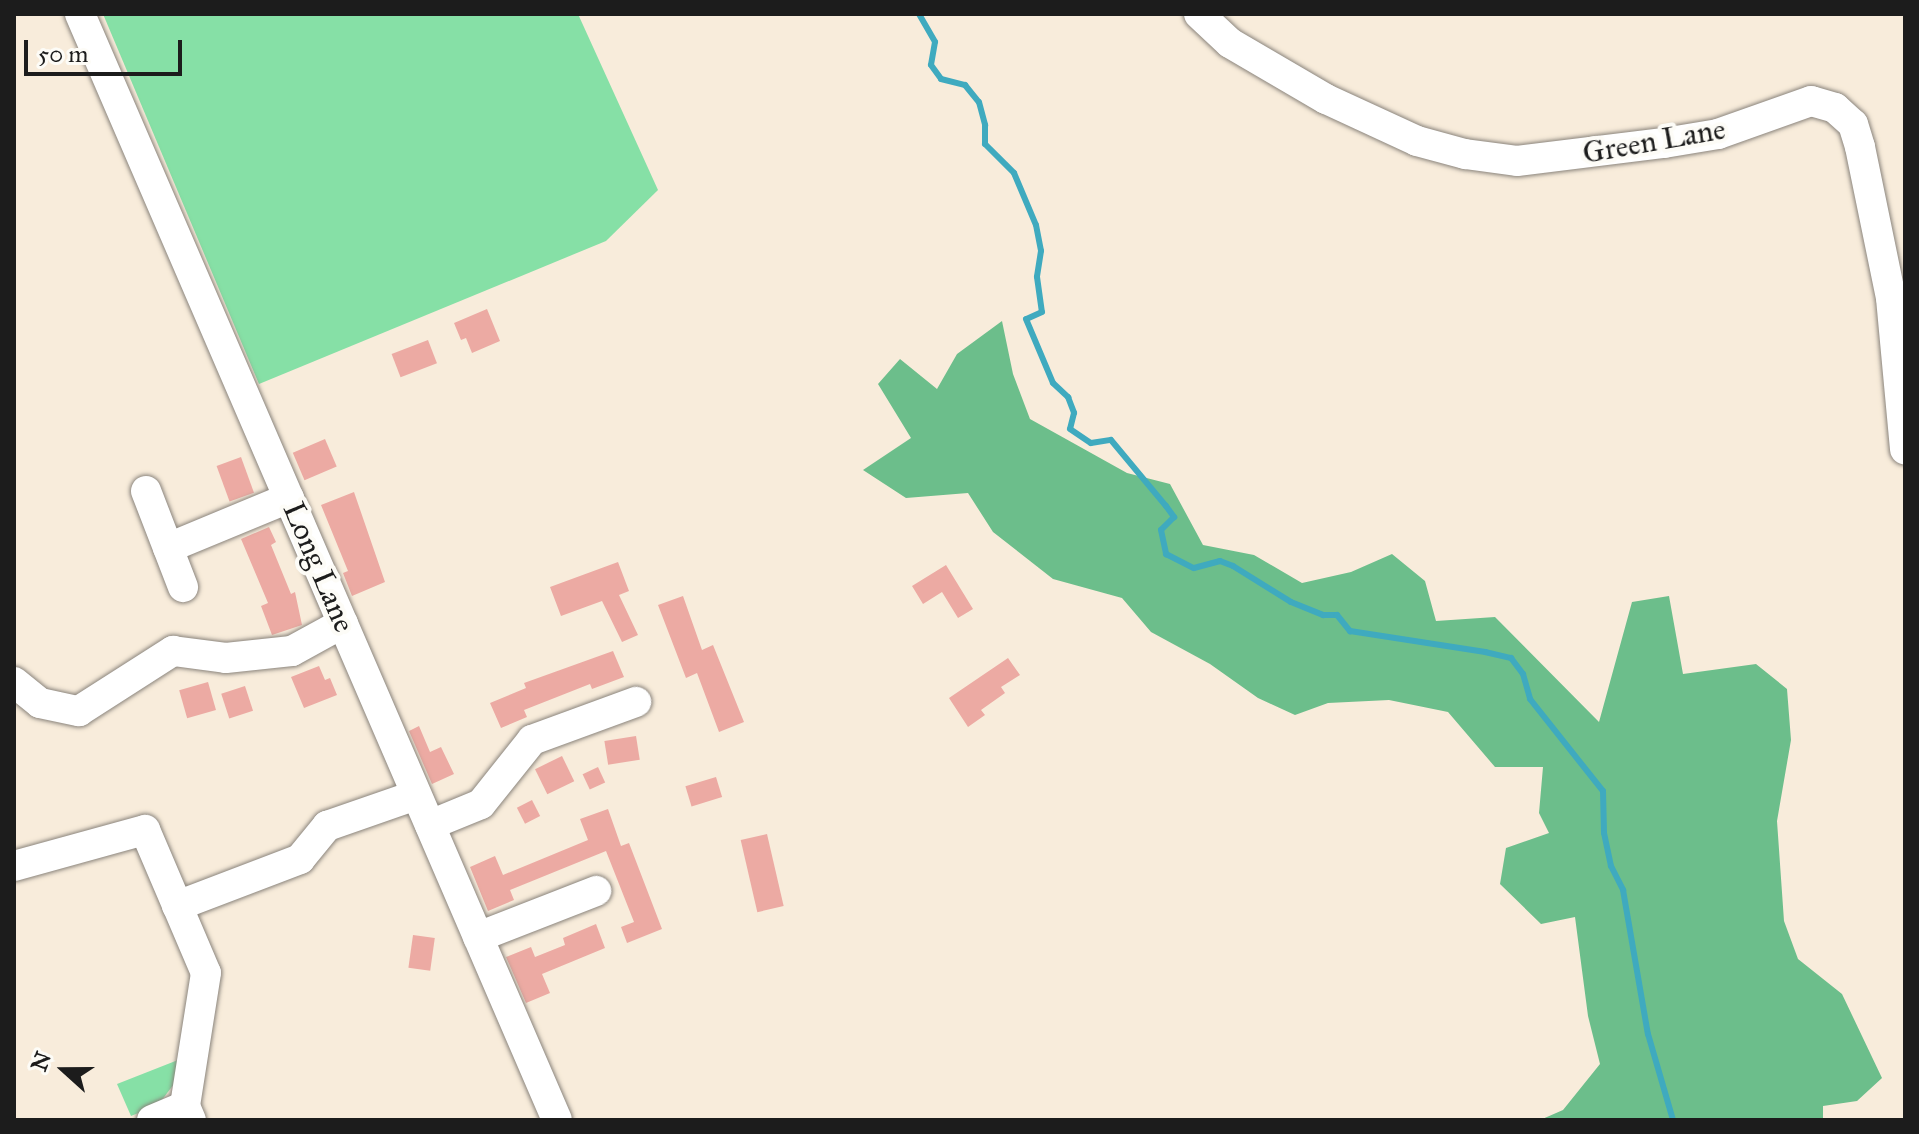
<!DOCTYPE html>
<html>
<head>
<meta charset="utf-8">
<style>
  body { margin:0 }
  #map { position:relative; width:1919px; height:1134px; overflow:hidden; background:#f8ecdb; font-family:"IM FELL Great Primer",serif }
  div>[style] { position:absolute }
  .green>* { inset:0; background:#86e0a6 }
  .forest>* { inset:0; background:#6cbe8b }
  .stream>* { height:6px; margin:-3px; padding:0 3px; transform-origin:3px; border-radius:3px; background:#3faabf }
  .building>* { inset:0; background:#ecaaa3; transform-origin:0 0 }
  .roads { filter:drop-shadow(0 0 2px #8a847c) drop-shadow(0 0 2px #8a847c) }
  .minor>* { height:30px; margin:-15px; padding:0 15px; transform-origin:15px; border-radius:15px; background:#fff }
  span { translate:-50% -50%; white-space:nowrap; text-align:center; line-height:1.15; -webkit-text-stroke:8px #fdfcf7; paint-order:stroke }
  .street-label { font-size:30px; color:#1c1c1c }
  .frame { position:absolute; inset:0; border:16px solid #1c1c1c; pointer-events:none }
  .north { position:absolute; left:24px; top:1030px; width:80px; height:80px; -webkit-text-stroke:6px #fdfcf7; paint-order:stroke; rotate:291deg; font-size:22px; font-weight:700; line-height:32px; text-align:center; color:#1c1c1c }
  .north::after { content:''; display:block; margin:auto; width:28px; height:36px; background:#1c1c1c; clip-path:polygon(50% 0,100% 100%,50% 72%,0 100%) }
  .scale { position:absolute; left:24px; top:40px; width:158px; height:36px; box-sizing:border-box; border:4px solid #1c1c1c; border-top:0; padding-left:10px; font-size:24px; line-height:28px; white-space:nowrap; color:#1c1c1c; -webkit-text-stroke:6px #fdfcf7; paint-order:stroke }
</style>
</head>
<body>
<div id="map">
  <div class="green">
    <div style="clip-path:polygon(103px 14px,578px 14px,658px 190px,606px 241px,259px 384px)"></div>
    <div style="clip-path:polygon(178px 1060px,174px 1084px,158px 1105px,131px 1116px,117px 1084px)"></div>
  </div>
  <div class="forest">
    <div style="clip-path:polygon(1002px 321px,1013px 374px,1030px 419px,1127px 473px,1170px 484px,1203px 545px,1254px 555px,1302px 583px,1351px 572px,1392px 554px,1425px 581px,1436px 621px,1495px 617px,1599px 722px,1632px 602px,1669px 596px,1683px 674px,1756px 664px,1787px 689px,1791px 740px,1777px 821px,1784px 921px,1798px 959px,1842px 994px,1882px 1078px,1857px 1101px,1823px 1106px,1823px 1120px,1540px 1120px,1563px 1110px,1600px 1064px,1588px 1016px,1575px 917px,1541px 924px,1500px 884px,1506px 848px,1549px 833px,1539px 813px,1543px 767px,1495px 767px,1448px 712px,1389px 700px,1328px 703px,1295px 715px,1258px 698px,1210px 664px,1151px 632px,1122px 598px,1053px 579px,993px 532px,968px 493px,906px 498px,863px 470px,911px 438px,878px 384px,900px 359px,937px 389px,957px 354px)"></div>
  </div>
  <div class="stream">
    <div style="left:919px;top:14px;width:32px;rotate:60deg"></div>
    <div style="left:935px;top:42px;width:23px;rotate:100deg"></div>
    <div style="left:931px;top:65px;width:17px;rotate:54deg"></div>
    <div style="left:941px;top:79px;width:25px;rotate:14deg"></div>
    <div style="left:965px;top:85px;width:22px;rotate:51deg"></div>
    <div style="left:979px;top:102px;width:24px;rotate:75deg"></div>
    <div style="left:985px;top:125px;width:19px;rotate:90deg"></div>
    <div style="left:985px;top:144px;width:41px;rotate:45deg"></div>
    <div style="left:1014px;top:173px;width:56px;rotate:67.1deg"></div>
    <div style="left:1036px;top:225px;width:26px;rotate:79deg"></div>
    <div style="left:1041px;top:251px;width:26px;rotate:99deg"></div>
    <div style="left:1037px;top:277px;width:35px;rotate:82deg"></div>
    <div style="left:1042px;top:312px;width:17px;rotate:156deg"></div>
    <div style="left:1026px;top:319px;width:69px;rotate:67.1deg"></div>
    <div style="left:1053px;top:383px;width:21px;rotate:43deg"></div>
    <div style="left:1068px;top:397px;width:17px;rotate:69deg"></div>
    <div style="left:1074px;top:413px;width:16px;rotate:104deg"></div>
    <div style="left:1070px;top:429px;width:25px;rotate:34deg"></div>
    <div style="left:1091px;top:443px;width:20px;rotate:-9deg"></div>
    <div style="left:1111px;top:440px;width:86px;rotate:50.2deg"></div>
    <div style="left:1166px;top:506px;width:14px;rotate:54deg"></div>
    <div style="left:1174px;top:517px;width:18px;rotate:135deg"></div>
    <div style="left:1161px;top:530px;width:25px;rotate:78deg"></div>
    <div style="left:1166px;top:554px;width:31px;rotate:27deg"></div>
    <div style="left:1194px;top:568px;width:27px;rotate:-15deg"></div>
    <div style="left:1220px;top:561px;width:14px;rotate:21deg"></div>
    <div style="left:1233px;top:566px;width:68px;rotate:31.8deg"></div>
    <div style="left:1291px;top:602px;width:35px;rotate:22deg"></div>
    <div style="left:1323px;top:615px;width:14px"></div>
    <div style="left:1337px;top:615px;width:21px;rotate:51deg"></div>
    <div style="left:1350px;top:631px;width:137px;rotate:8.8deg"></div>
    <div style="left:1485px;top:652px;width:27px;rotate:13deg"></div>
    <div style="left:1511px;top:658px;width:20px;rotate:53deg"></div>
    <div style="left:1523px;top:674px;width:26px;rotate:74deg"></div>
    <div style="left:1530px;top:699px;width:117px;rotate:51.6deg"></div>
    <div style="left:1603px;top:791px;width:42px;rotate:88.6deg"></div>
    <div style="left:1604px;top:833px;width:34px;rotate:78deg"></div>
    <div style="left:1611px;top:866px;width:27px;rotate:63deg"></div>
    <div style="left:1623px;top:890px;width:146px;rotate:80.2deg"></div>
    <div style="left:1648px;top:1034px;width:90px;rotate:73.8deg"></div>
  </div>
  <div class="building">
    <div style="clip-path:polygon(487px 309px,500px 341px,472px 353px,466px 338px,461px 340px,454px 323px)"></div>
    <div style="left:428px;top:340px;width:25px;height:39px;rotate:69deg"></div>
    <div style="left:325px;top:439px;width:30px;height:35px;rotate:67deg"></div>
    <div style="left:241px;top:457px;width:38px;height:26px;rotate:70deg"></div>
    <div style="clip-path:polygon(354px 492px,385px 582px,352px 596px,343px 573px,348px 571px,321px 505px)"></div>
    <div style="clip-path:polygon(269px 527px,276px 542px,271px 545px,291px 594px,295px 592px,302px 625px,272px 635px,261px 606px,268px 603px,241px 539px)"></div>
    <div style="clip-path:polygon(618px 562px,629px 591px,619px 595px,638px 635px,622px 642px,602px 601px,561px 616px,550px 587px)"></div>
    <div style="clip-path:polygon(946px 565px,973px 609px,958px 618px,942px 592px,923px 604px,912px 586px)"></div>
    <div style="clip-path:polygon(683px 596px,702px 650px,713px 645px,744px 722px,719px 732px,697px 673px,686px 678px,658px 605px)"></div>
    <div style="clip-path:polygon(613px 651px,624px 677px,592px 689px,590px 684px,524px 710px,527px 717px,501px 728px,490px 703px,526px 688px,524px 683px)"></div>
    <div style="clip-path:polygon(1008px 658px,1020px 675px,1001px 687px,1005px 693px,981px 710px,985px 715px,968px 727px,949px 698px)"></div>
    <div style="clip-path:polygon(319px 666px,325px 680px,330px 678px,337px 695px,304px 708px,291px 677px)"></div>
    <div style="left:208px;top:682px;width:29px;height:30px;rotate:74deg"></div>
    <div style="left:245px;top:686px;width:26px;height:25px;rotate:72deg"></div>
    <div style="clip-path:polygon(419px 726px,430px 752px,441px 747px,454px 774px,432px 784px,409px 731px)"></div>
    <div style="left:636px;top:736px;width:24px;height:32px;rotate:81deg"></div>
    <div style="left:562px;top:756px;width:28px;height:30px;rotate:64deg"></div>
    <div style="left:598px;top:767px;width:17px;height:17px;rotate:65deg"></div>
    <div style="left:716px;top:777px;width:21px;height:32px;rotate:73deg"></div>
    <div style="left:532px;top:800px;width:18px;height:17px;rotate:63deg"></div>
    <div style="clip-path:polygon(608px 809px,621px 846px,629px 843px,662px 929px,627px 943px,621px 927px,634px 922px,606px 851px,510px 890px,514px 900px,488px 911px,470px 867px,495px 856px,503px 875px,588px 840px,580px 819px)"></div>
    <div style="left:767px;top:834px;width:74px;height:27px;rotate:77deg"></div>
    <div style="clip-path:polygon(596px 924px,605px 948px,542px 974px,550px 993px,526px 1003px,506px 957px,531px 947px,535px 957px,565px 945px,563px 938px)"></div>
    <div style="left:413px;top:935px;width:22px;height:33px;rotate:8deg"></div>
  </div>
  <div class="roads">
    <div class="minor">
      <div style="left:80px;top:14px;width:1204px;rotate:66.67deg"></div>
      <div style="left:1199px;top:14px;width:42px;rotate:43.1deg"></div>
      <div style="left:1230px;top:43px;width:111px;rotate:30.3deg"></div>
      <div style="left:1326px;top:99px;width:100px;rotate:24.8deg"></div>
      <div style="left:1417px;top:141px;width:50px;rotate:15.2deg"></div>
      <div style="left:1465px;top:154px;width:52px;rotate:7.7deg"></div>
      <div style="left:1517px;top:161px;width:148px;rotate:-7deg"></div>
      <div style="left:1664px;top:143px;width:55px;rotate:-9.5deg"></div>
      <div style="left:1718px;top:134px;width:99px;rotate:-19.5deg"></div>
      <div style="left:1811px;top:101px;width:25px;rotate:16deg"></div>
      <div style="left:1835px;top:108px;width:24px;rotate:42deg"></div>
      <div style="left:1853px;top:124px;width:24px;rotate:73deg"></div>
      <div style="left:1860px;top:147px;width:154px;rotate:78.4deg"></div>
      <div style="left:1891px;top:298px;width:152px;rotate:84.7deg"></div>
      <div style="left:146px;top:491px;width:103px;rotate:68.9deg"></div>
      <div style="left:168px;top:548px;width:131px;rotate:-22.5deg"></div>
      <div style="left:14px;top:682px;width:33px;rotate:39deg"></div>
      <div style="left:40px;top:703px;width:40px;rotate:12deg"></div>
      <div style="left:79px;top:711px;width:112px;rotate:-32.6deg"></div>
      <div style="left:173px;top:651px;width:53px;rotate:7.5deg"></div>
      <div style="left:226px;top:658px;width:66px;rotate:-6.1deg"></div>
      <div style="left:292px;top:651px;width:58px;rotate:-28.8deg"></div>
      <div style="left:430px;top:825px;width:55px;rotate:-22.4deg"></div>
      <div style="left:481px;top:804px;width:82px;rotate:-51.4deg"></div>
      <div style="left:532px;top:740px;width:111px;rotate:-20.1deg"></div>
      <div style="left:14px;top:866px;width:136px;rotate:-15.4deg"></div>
      <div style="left:145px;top:830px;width:155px;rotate:66.9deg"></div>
      <div style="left:206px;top:973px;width:135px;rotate:99deg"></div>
      <div style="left:185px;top:1106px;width:15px;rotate:67deg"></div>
      <div style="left:177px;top:906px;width:132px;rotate:-20.9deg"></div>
      <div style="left:300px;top:859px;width:43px;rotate:-50.7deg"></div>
      <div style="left:327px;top:826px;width:94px;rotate:-19.2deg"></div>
      <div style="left:478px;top:937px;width:127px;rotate:-21.3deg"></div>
      <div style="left:152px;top:1120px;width:36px;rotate:-23deg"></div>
    </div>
  </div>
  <div class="street-label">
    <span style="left:1654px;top:141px;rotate:-10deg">Green Lane</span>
    <span style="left:319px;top:567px;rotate:67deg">Long Lane</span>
  </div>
  <div class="frame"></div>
  <div class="north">N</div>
  <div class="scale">50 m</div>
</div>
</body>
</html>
